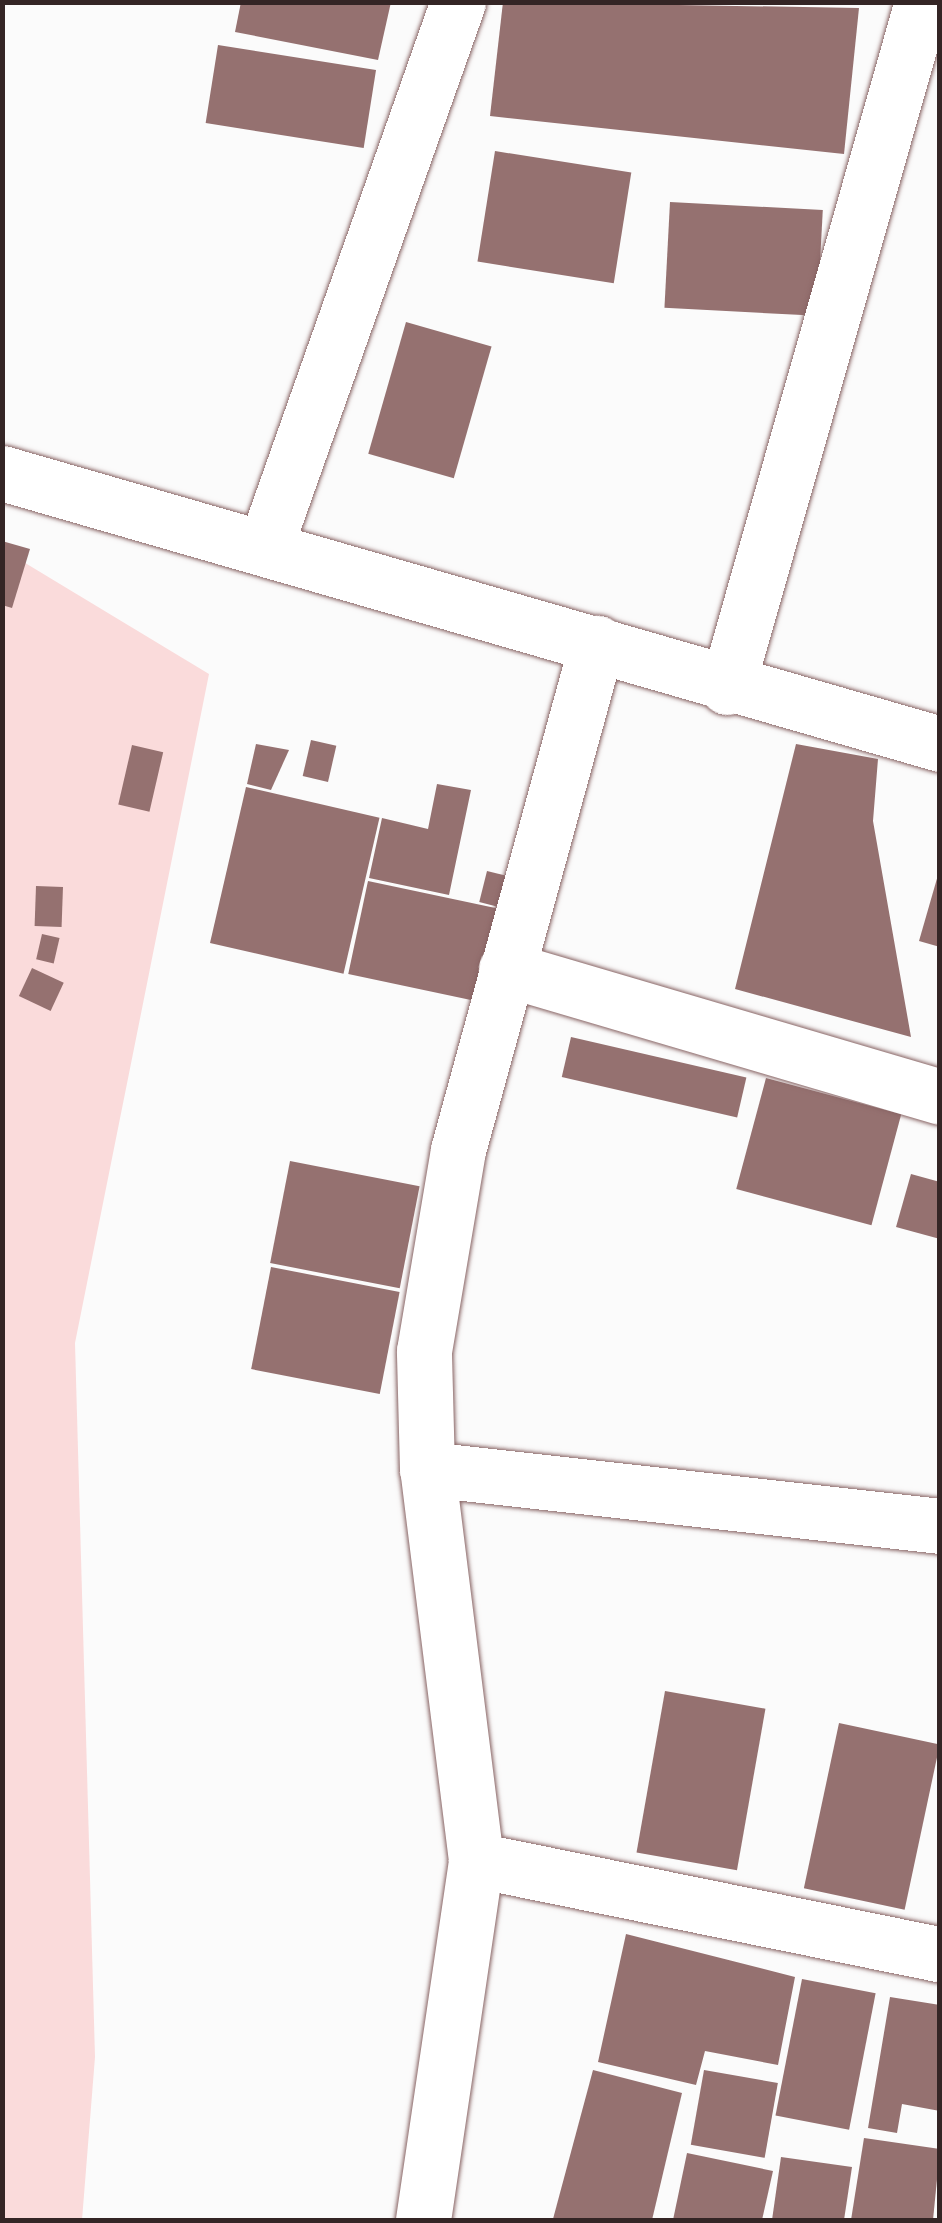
<!DOCTYPE html>
<html>
<head>
<meta charset="utf-8">
<style>
  body { margin:0 }
  #map { position:relative; width:942px; height:2223px; overflow:hidden; background:#fbfbfb; font-family:"Roboto Condensed",sans-serif }
  div>[style] { position:absolute }
  .green>* { inset:0; background:#fadbdb }
  .building>* { inset:0; background:#957170; transform-origin:0 0 }
  .roads { filter:drop-shadow(0 0 2px #886464) drop-shadow(0 0 2px #886464) }
  .minor>* { height:55px; margin:-27.5px; padding:0 27.5px; transform-origin:27.5px; border-radius:27.5px; background:#fff }
  span { translate:-50% -50%; white-space:nowrap; text-align:center; line-height:1.15; -webkit-text-stroke:8px #fff; paint-order:stroke }
  .frame { position:absolute; inset:0; border:5px solid #342525; pointer-events:none }
</style>
</head>
<body>
<div id="map">
  <div class="green">
    <div style="clip-path:polygon(2px 549px,209px 674px,75px 1343px,95px 2057px,82px 2220px,2px 2220px)"></div>
  </div>
  <div class="building">
    <div style="clip-path:polygon(241px 2px,391px 2px,378px 60px,235px 32px)"></div>
    <div style="clip-path:polygon(503px 2px,859px 8px,844px 154px,490px 116px)"></div>
    <div style="left:218px;top:45px;width:160px;height:79px;rotate:9deg"></div>
    <div style="left:495px;top:151px;width:138px;height:112px;rotate:9deg"></div>
    <div style="left:670px;top:202px;width:153px;height:106px;rotate:3deg"></div>
    <div style="left:406px;top:322px;width:89px;height:137px;rotate:16deg"></div>
    <div style="clip-path:polygon(2px 541px,30px 549px,12px 608px,2px 605px)"></div>
    <div style="left:311px;top:740px;width:26px;height:37px;rotate:13deg"></div>
    <div style="clip-path:polygon(256px 744px,289px 750px,271px 790px,247px 784px)"></div>
    <div style="clip-path:polygon(796px 744px,878px 759px,873px 821px,911px 1037px,735px 989px)"></div>
    <div style="left:132px;top:745px;width:32px;height:61px;rotate:13deg"></div>
    <div style="clip-path:polygon(437px 784px,471px 790px,449px 895px,369px 878px,382px 818px,428px 829px)"></div>
    <div style="left:246px;top:787px;width:137px;height:160px;rotate:13deg"></div>
    <div style="left:487px;top:871px;width:21px;height:32px;rotate:14deg"></div>
    <div style="clip-path:polygon(938px 875px,940px 875px,940px 947px,919px 941px)"></div>
    <div style="left:368px;top:881px;width:135px;height:95px;rotate:12deg"></div>
    <div style="left:36px;top:886px;width:27px;height:40px;rotate:2deg"></div>
    <div style="left:42px;top:934px;width:18px;height:26px;rotate:13deg"></div>
    <div style="left:32px;top:968px;width:35px;height:31px;rotate:25deg"></div>
    <div style="left:571px;top:1037px;width:180px;height:41px;rotate:13deg"></div>
    <div style="left:766px;top:1078px;width:140px;height:115px;rotate:15deg"></div>
    <div style="left:290px;top:1161px;width:132px;height:104px;rotate:11deg"></div>
    <div style="clip-path:polygon(911px 1174px,940px 1182px,940px 1239px,896px 1227px)"></div>
    <div style="left:271px;top:1267px;width:131px;height:104px;rotate:11deg"></div>
    <div style="left:665px;top:1691px;width:102px;height:164px;rotate:10deg"></div>
    <div style="left:839px;top:1723px;width:103px;height:169px;rotate:12deg"></div>
    <div style="clip-path:polygon(626px 1934px,795px 1977px,778px 2065px,705px 2051px,696px 2085px,598px 2062px)"></div>
    <div style="left:802px;top:1979px;width:75px;height:139px;rotate:11deg"></div>
    <div style="clip-path:polygon(890px 1997px,940px 2005px,940px 2111px,902px 2104px,897px 2133px,868px 2128px)"></div>
    <div style="clip-path:polygon(593px 2070px,682px 2093px,652px 2220px,553px 2219px)"></div>
    <div style="left:704px;top:2070px;width:75px;height:76px;rotate:10deg"></div>
    <div style="clip-path:polygon(864px 2138px,940px 2149px,933px 2220px,851px 2220px)"></div>
    <div style="clip-path:polygon(687px 2153px,773px 2171px,762px 2220px,673px 2220px)"></div>
    <div style="clip-path:polygon(781px 2157px,852px 2167px,844px 2220px,772px 2220px)"></div>
  </div>
  <div class="roads">
    <div class="minor">
      <div style="left:2px;top:473px;width:976px;rotate:16.11deg"></div>
      <div style="left:265px;top:547px;width:578px;rotate:-70.5deg"></div>
      <div style="left:727px;top:687px;width:712px;rotate:-74.11deg"></div>
      <div style="left:506px;top:969px;width:452px;rotate:16.4deg"></div>
      <div style="left:427px;top:1469px;width:516px;rotate:6.34deg"></div>
      <div style="left:476px;top:1860px;width:473px;rotate:11.5deg"></div>
      <div style="left:423px;top:2220px;width:364px;rotate:-81.6deg"></div>
      <div style="left:476px;top:1860px;width:394px;rotate:-97.1deg"></div>
      <div style="left:427px;top:1469px;width:118px;rotate:-91.5deg"></div>
      <div style="left:424px;top:1351px;width:204px;rotate:-80.4deg"></div>
      <div style="left:458px;top:1150px;width:526px;rotate:-74.67deg"></div>
    </div>
  </div>
  <div class="frame"></div>
</div>
</body>
</html>
